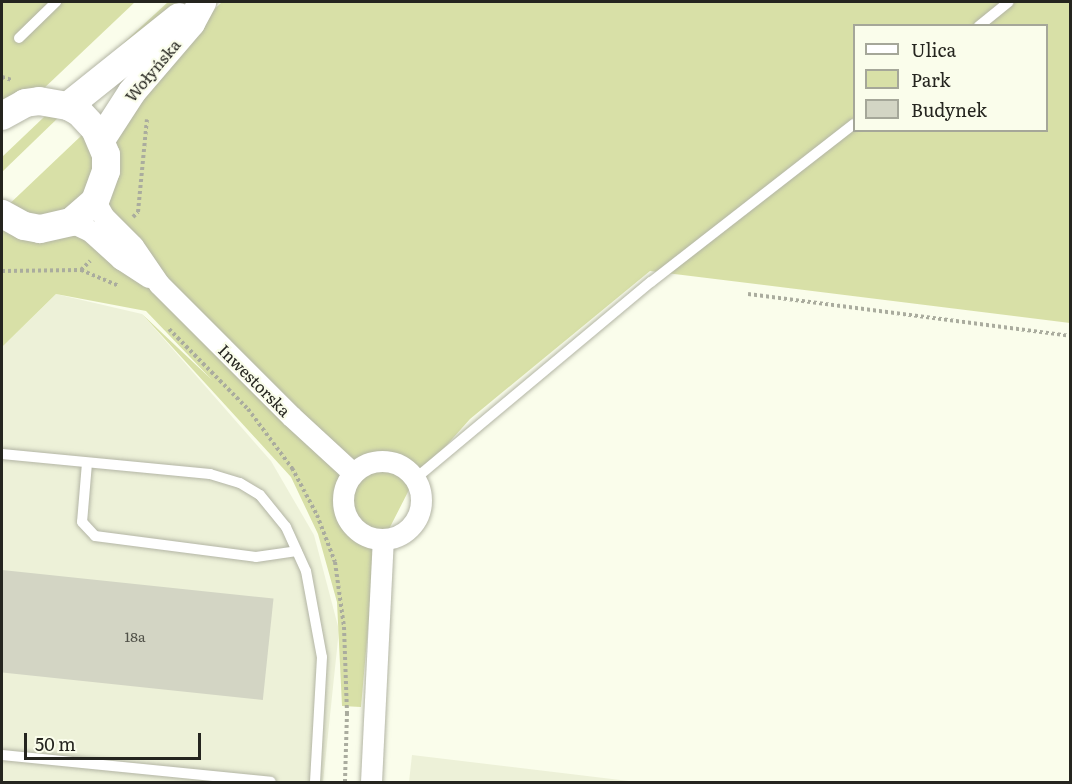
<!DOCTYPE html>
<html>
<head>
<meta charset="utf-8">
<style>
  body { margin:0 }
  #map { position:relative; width:1072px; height:784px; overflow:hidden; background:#fafdeb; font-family:Literata,serif }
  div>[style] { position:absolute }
  .built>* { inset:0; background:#edf1d8 }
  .green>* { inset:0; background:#d8e0a7 }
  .building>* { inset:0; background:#d3d5c4; transform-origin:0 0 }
  .path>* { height:4px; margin-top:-2px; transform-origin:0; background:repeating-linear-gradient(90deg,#aaac9e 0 3px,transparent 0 6px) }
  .roads { filter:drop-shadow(0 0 2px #b3b5a5) drop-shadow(0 0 2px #b3b5a5) }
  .service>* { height:10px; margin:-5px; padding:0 5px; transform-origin:5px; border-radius:5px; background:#fff }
  .minor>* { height:21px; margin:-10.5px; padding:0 10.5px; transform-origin:10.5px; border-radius:10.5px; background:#fff }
  .minor>.ring { margin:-10.5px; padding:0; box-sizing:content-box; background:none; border:21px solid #fff; border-radius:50% }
  .secondary>* { height:28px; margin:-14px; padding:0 14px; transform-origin:14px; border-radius:14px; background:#fff }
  span { translate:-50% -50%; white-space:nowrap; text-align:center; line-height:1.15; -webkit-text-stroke:4.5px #fafdeb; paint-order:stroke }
  .number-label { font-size:14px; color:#505148 }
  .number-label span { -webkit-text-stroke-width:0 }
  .street-label { font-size:16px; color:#25251f }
  .frame { position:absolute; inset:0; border:3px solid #25251f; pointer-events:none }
  .legend { position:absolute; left:853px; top:24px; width:195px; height:108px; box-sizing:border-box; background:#fafdeb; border:2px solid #a5a799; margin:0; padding:8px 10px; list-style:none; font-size:18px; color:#25251f }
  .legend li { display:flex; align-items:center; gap:12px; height:30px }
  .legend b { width:30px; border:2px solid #a5a799 }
  .scale { position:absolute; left:24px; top:733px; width:177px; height:27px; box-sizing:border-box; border:3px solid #25251f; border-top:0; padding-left:8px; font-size:18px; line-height:21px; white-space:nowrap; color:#25251f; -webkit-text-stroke:4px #fafdeb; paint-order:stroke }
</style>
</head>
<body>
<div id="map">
  <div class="built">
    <div style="clip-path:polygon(56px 294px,142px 314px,271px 461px,314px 535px,339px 630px,323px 782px,2px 782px,2px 347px)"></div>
    <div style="clip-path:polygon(412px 755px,637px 782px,409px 782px)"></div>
  </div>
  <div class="green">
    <div style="clip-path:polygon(2px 2px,135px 2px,2px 128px)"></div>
    <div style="clip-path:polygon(168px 2px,180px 2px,97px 80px,79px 84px)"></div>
    <div style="clip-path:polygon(evenodd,222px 2px,1070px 2px,1070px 323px,650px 271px,470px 419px,412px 484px,386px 535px,371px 595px,361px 707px,342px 706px,337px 602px,318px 534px,291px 477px,142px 314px,212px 380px,146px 311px,56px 294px,2px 347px,2px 211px,222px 2px,854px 26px,1046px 26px,1046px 130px,854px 130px,854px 26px)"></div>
    <div style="clip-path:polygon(64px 98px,61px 115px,2px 172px,2px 157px)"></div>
  </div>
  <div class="building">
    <div style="left:2px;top:570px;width:273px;height:102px;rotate:6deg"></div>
  </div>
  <div class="path">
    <div style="left:2px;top:77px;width:10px;rotate:17deg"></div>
    <div style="left:133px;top:217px;width:7px;rotate:-45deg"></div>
    <div style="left:138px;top:212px;width:93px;rotate:-84.5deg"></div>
    <div style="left:81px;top:270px;width:41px;rotate:22.8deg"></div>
    <div style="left:2px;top:271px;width:79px;rotate:-0.7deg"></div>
    <div style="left:81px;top:270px;width:13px;rotate:-45deg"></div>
    <div style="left:748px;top:294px;width:325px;rotate:7.4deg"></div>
    <div style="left:169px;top:329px;width:112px;rotate:45.4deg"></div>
    <div style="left:248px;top:409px;width:74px;rotate:53.3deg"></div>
    <div style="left:292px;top:468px;width:53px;rotate:62deg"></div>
    <div style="left:317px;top:515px;width:50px;rotate:69deg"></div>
    <div style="left:335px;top:562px;width:66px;rotate:82.1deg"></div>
    <div style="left:344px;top:627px;width:86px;rotate:88deg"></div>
    <div style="left:347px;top:713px;width:69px;rotate:91.7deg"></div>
  </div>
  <div class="roads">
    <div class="service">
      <div style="left:979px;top:26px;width:38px;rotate:-39deg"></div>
      <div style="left:19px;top:38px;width:52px;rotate:-44.2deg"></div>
      <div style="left:2px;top:454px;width:209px;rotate:5.5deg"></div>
      <div style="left:210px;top:474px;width:31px;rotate:17deg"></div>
      <div style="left:240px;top:483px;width:23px;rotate:31deg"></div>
      <div style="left:260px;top:495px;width:41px;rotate:50.9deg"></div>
      <div style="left:286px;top:527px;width:48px;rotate:65.6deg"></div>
      <div style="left:306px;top:571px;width:87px;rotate:79.5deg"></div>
      <div style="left:322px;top:657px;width:125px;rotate:93.2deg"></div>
      <div style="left:87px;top:463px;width:59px;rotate:94.8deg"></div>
      <div style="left:82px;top:522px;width:19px;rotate:47deg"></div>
      <div style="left:95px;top:536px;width:162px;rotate:7.4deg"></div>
      <div style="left:256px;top:557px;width:41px;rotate:-8.3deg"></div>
      <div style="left:415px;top:479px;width:307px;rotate:-39.9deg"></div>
      <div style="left:651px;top:282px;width:257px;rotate:-37.9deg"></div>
      <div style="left:2px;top:755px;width:270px;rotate:5.7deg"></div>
    </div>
    <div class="minor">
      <div style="left:95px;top:201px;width:18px;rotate:61deg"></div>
      <div style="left:104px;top:217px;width:41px;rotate:45deg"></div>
      <div style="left:133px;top:246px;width:46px;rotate:55.6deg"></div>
      <div style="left:159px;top:284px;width:187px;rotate:45deg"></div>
      <div style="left:291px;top:416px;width:84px;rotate:42.6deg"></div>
      <div style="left:71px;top:222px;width:21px;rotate:25deg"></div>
      <div style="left:90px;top:231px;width:42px;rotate:42.1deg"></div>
      <div style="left:121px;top:259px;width:33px;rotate:33deg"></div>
      <div class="ring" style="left:343px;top:461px;width:57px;height:57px"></div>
      <div style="left:371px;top:782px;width:243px;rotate:-87.2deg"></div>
    </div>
    <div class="secondary">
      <div style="left:68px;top:106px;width:142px;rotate:-38.7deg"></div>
      <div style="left:2px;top:116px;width:26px;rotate:-29deg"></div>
      <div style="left:25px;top:103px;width:14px;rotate:-8deg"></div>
      <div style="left:39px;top:101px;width:29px;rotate:10deg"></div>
      <div style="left:68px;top:106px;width:13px;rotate:29deg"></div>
      <div style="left:79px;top:112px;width:23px;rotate:47deg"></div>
      <div style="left:95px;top:129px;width:28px;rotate:67deg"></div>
      <div style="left:106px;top:155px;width:16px;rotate:90deg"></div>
      <div style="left:106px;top:171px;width:32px;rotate:110deg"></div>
      <div style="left:95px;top:201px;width:32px;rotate:139deg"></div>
      <div style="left:71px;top:222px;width:32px;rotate:167deg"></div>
      <div style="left:40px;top:229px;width:16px;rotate:-169deg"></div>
      <div style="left:24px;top:226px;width:25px;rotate:-151deg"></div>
      <div style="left:101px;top:140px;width:57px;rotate:-57.1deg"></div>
      <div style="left:132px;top:92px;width:91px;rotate:-49.5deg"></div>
      <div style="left:191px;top:23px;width:24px;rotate:-62deg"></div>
    </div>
  </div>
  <div class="number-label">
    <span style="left:135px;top:636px">18a</span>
  </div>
  <div class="street-label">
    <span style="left:152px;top:70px;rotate:-50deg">Wołyńska</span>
    <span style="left:255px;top:380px;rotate:45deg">Inwestorska</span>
  </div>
  <div class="frame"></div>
  <ul class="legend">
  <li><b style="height:8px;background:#fff"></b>Ulica</li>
  <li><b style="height:16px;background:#d8e0a7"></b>Park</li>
  <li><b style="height:16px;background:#d3d5c4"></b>Budynek</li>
  </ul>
  <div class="scale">50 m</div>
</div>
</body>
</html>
